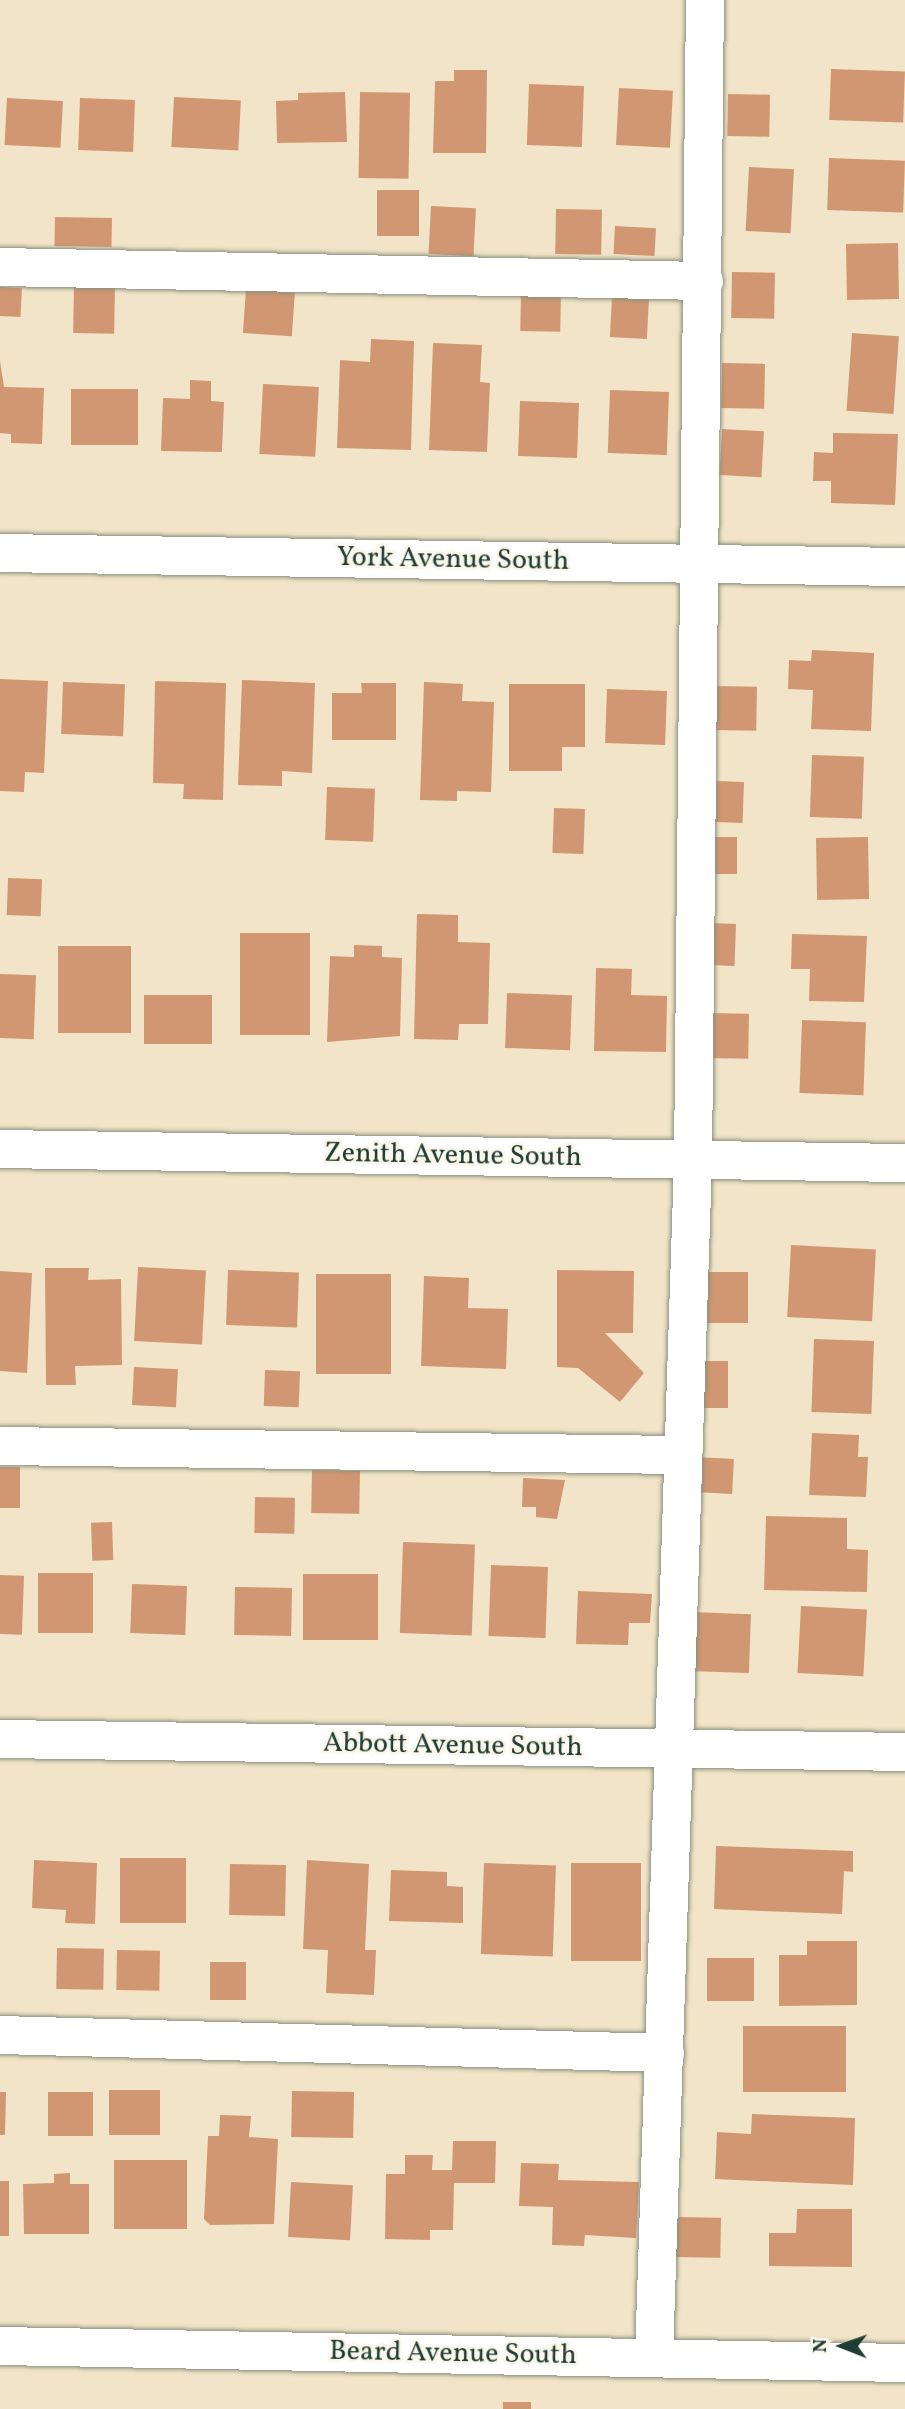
<!DOCTYPE html>
<html>
<head>
<meta charset="utf-8">
<style>
  body { margin:0 }
  #map { position:relative; width:905px; height:2409px; overflow:hidden; background:#f2e4c8; font-family:Vollkorn,serif }
  div>[style] { position:absolute }
  .building>* { inset:0; background:#d19772; transform-origin:0 0 }
  .roads { filter:drop-shadow(0 0 2px #88907e) drop-shadow(0 0 2px #88907e) }
  .minor>* { height:38px; margin:-19px; padding:0 19px; transform-origin:19px; border-radius:19px; background:#fff }
  span { translate:-50% -50%; white-space:nowrap; text-align:center; line-height:1.15; -webkit-text-stroke:6px #fbf7ec; paint-order:stroke }
  .street-label { font-size:28px; color:#1f3d34 }
  .north { position:absolute; left:807px; top:2311px; width:70px; height:70px; -webkit-text-stroke:5px #fbf7ec; paint-order:stroke; rotate:271deg; font-size:19px; font-weight:700; line-height:28px; text-align:center; color:#1f3d34 }
  .north::after { content:''; display:block; margin:auto; width:24px; height:32px; background:#1f3d34; clip-path:polygon(50% 0,100% 100%,50% 72%,0 100%) }
</style>
</head>
<body>
<div id="map">
  <div class="building">
    <div style="left:831px;top:69px;width:74px;height:51px;rotate:2deg"></div>
    <div style="clip-path:polygon(454px 70px,487px 70px,486px 153px,433px 153px,435px 81px,454px 81px)"></div>
    <div style="left:529px;top:84px;width:55px;height:61px;rotate:2deg"></div>
    <div style="left:619px;top:88px;width:54px;height:57px;rotate:3deg"></div>
    <div style="clip-path:polygon(345px 92px,347px 142px,277px 143px,276px 101px,298px 100px,298px 93px)"></div>
    <div style="left:360px;top:92px;width:50px;height:86px;rotate:1deg"></div>
    <div style="left:728px;top:94px;width:42px;height:42px;rotate:1deg"></div>
    <div style="left:174px;top:97px;width:67px;height:50px;rotate:3deg"></div>
    <div style="left:7px;top:98px;width:56px;height:47px;rotate:3deg"></div>
    <div style="left:80px;top:98px;width:55px;height:52px;rotate:2deg"></div>
    <div style="left:829px;top:158px;width:76px;height:52px;rotate:2deg"></div>
    <div style="left:749px;top:167px;width:45px;height:64px;rotate:3deg"></div>
    <div style="left:377px;top:190px;width:42px;height:46px"></div>
    <div style="left:431px;top:206px;width:45px;height:48px;rotate:3deg"></div>
    <div style="left:556px;top:209px;width:46px;height:45px;rotate:1deg"></div>
    <div style="left:55px;top:217px;width:57px;height:29px;rotate:1deg"></div>
    <div style="left:615px;top:226px;width:41px;height:28px;rotate:3deg"></div>
    <div style="left:898px;top:243px;width:56px;height:52px;rotate:89deg"></div>
    <div style="left:732px;top:272px;width:43px;height:46px;rotate:1deg"></div>
    <div style="left:74px;top:284px;width:41px;height:49px;rotate:1deg"></div>
    <div style="left:0;top:287px;width:22px;height:29px;rotate:3deg"></div>
    <div style="left:246px;top:289px;width:49px;height:44px;rotate:4deg"></div>
    <div style="left:521px;top:290px;width:40px;height:41px;rotate:1deg"></div>
    <div style="left:612px;top:297px;width:37px;height:40px;rotate:3deg"></div>
    <div style="left:852px;top:333px;width:47px;height:78px;rotate:4deg"></div>
    <div style="clip-path:polygon(371px 339px,414px 341px,411px 450px,337px 448px,340px 360px,370px 362px)"></div>
    <div style="clip-path:polygon(433px 343px,482px 345px,480px 382px,490px 383px,487px 452px,429px 450px)"></div>
    <div style="clip-path:polygon(0 361px,4px 387px,44px 388px,42px 444px,11px 443px,11px 434px,0 433px)"></div>
    <div style="left:722px;top:363px;width:43px;height:45px;rotate:1deg"></div>
    <div style="clip-path:polygon(190px 380px,211px 381px,211px 401px,224px 402px,222px 452px,161px 451px,163px 398px,190px 399px)"></div>
    <div style="left:263px;top:384px;width:56px;height:70px;rotate:3deg"></div>
    <div style="left:138px;top:389px;width:56px;height:67px;rotate:90deg"></div>
    <div style="left:610px;top:390px;width:59px;height:63px;rotate:2deg"></div>
    <div style="left:520px;top:401px;width:59px;height:55px;rotate:2deg"></div>
    <div style="left:722px;top:429px;width:42px;height:46px;rotate:3deg"></div>
    <div style="clip-path:polygon(833px 433px,898px 434px,895px 505px,831px 503px,831px 481px,813px 481px,814px 452px,833px 453px)"></div>
    <div style="clip-path:polygon(812px 650px,874px 653px,871px 731px,811px 729px,813px 690px,788px 689px,789px 660px,811px 661px)"></div>
    <div style="clip-path:polygon(0 679px,48px 681px,44px 773px,25px 772px,24px 792px,0 791px)"></div>
    <div style="clip-path:polygon(242px 680px,315px 683px,312px 773px,282px 771px,282px 786px,238px 785px)"></div>
    <div style="clip-path:polygon(155px 681px,226px 683px,223px 800px,183px 799px,184px 784px,153px 783px)"></div>
    <div style="left:63px;top:682px;width:62px;height:52px;rotate:2deg"></div>
    <div style="clip-path:polygon(424px 682px,463px 684px,462px 701px,494px 702px,491px 792px,457px 791px,457px 801px,420px 800px)"></div>
    <div style="clip-path:polygon(361px 683px,396px 683px,396px 740px,332px 740px,332px 693px,362px 693px)"></div>
    <div style="clip-path:polygon(509px 684px,585px 684px,585px 747px,562px 747px,562px 771px,509px 771px)"></div>
    <div style="left:713px;top:686px;width:44px;height:44px;rotate:1deg"></div>
    <div style="left:607px;top:689px;width:60px;height:54px;rotate:2deg"></div>
    <div style="left:812px;top:755px;width:52px;height:62px;rotate:2deg"></div>
    <div style="left:716px;top:781px;width:28px;height:41px;rotate:2deg"></div>
    <div style="left:327px;top:787px;width:48px;height:53px;rotate:2deg"></div>
    <div style="left:554px;top:808px;width:31px;height:45px;rotate:2deg"></div>
    <div style="left:711px;top:837px;width:26px;height:37px"></div>
    <div style="left:868px;top:837px;width:62px;height:52px;rotate:89deg"></div>
    <div style="left:8px;top:878px;width:34px;height:37px;rotate:2deg"></div>
    <div style="clip-path:polygon(417px 914px,458px 915px,458px 942px,490px 943px,488px 1024px,459px 1024px,458px 1040px,414px 1039px)"></div>
    <div style="left:710px;top:923px;width:26px;height:42px;rotate:2deg"></div>
    <div style="left:240px;top:933px;width:70px;height:102px"></div>
    <div style="clip-path:polygon(792px 934px,867px 936px,864px 1002px,809px 1001px,810px 969px,791px 969px)"></div>
    <div style="clip-path:polygon(354px 945px,382px 946px,382px 957px,402px 958px,400px 1036px,327px 1042px,330px 956px,354px 957px)"></div>
    <div style="left:58px;top:946px;width:73px;height:87px"></div>
    <div style="clip-path:polygon(596px 968px,632px 969px,631px 995px,667px 996px,666px 1052px,594px 1051px)"></div>
    <div style="left:0;top:974px;width:36px;height:64px;rotate:2deg"></div>
    <div style="left:507px;top:993px;width:65px;height:55px;rotate:2deg"></div>
    <div style="left:144px;top:995px;width:68px;height:49px"></div>
    <div style="left:708px;top:1013px;width:41px;height:45px;rotate:1deg"></div>
    <div style="left:802px;top:1020px;width:64px;height:73px;rotate:2deg"></div>
    <div style="left:791px;top:1245px;width:85px;height:72px;rotate:3deg"></div>
    <div style="left:138px;top:1267px;width:68px;height:74px;rotate:3deg"></div>
    <div style="clip-path:polygon(45px 1268px,89px 1268px,88px 1280px,121px 1279px,122px 1365px,75px 1366px,76px 1385px,46px 1385px)"></div>
    <div style="left:228px;top:1270px;width:71px;height:55px;rotate:2deg"></div>
    <div style="clip-path:polygon(557px 1270px,634px 1271px,633px 1333px,605px 1333px,644px 1373px,620px 1402px,578px 1368px,557px 1367px)"></div>
    <div style="clip-path:polygon(0 1271px,32px 1273px,27px 1373px,0 1371px)"></div>
    <div style="left:748px;top:1272px;width:51px;height:48px;rotate:90deg"></div>
    <div style="left:316px;top:1274px;width:75px;height:100px"></div>
    <div style="clip-path:polygon(424px 1276px,469px 1278px,468px 1308px,508px 1309px,506px 1369px,421px 1366px)"></div>
    <div style="left:814px;top:1339px;width:60px;height:73px;rotate:2deg"></div>
    <div style="left:696px;top:1361px;width:32px;height:47px"></div>
    <div style="left:134px;top:1367px;width:44px;height:38px;rotate:3deg"></div>
    <div style="left:265px;top:1370px;width:35px;height:36px;rotate:2deg"></div>
    <div style="clip-path:polygon(812px 1433px,859px 1435px,858px 1457px,868px 1457px,866px 1497px,809px 1495px)"></div>
    <div style="left:696px;top:1457px;width:38px;height:35px;rotate:3deg"></div>
    <div style="left:0;top:1467px;width:20px;height:41px"></div>
    <div style="left:312px;top:1470px;width:48px;height:43px;rotate:1deg"></div>
    <div style="clip-path:polygon(523px 1478px,565px 1480px,557px 1519px,536px 1517px,536px 1507px,522px 1507px)"></div>
    <div style="left:255px;top:1497px;width:40px;height:36px;rotate:1deg"></div>
    <div style="clip-path:polygon(766px 1516px,847px 1518px,847px 1549px,868px 1550px,867px 1592px,764px 1590px)"></div>
    <div style="left:112px;top:1522px;width:38px;height:21px;rotate:88deg"></div>
    <div style="left:403px;top:1542px;width:72px;height:91px;rotate:2deg"></div>
    <div style="left:491px;top:1565px;width:57px;height:71px;rotate:2deg"></div>
    <div style="left:38px;top:1573px;width:55px;height:60px"></div>
    <div style="left:303px;top:1574px;width:75px;height:66px"></div>
    <div style="left:0;top:1575px;width:24px;height:59px;rotate:2deg"></div>
    <div style="left:132px;top:1584px;width:55px;height:49px;rotate:2deg"></div>
    <div style="left:235px;top:1587px;width:57px;height:48px;rotate:1deg"></div>
    <div style="clip-path:polygon(578px 1591px,652px 1594px,650px 1623px,629px 1623px,628px 1645px,576px 1644px)"></div>
    <div style="left:801px;top:1606px;width:66px;height:67px;rotate:3deg"></div>
    <div style="left:690px;top:1612px;width:61px;height:59px;rotate:2deg"></div>
    <div style="clip-path:polygon(716px 1846px,853px 1851px,853px 1872px,844px 1871px,842px 1914px,714px 1909px)"></div>
    <div style="left:120px;top:1858px;width:66px;height:65px"></div>
    <div style="clip-path:polygon(34px 1860px,97px 1863px,95px 1924px,65px 1923px,66px 1910px,32px 1908px)"></div>
    <div style="clip-path:polygon(307px 1860px,369px 1864px,365px 1950px,376px 1950px,374px 1995px,326px 1993px,328px 1950px,303px 1949px)"></div>
    <div style="left:484px;top:1863px;width:72px;height:91px;rotate:2deg"></div>
    <div style="left:571px;top:1863px;width:70px;height:98px"></div>
    <div style="left:230px;top:1864px;width:56px;height:51px;rotate:1deg"></div>
    <div style="clip-path:polygon(391px 1870px,447px 1872px,447px 1886px,463px 1887px,463px 1923px,389px 1921px)"></div>
    <div style="clip-path:polygon(807px 1941px,857px 1941px,857px 2005px,779px 2006px,779px 1955px,807px 1955px)"></div>
    <div style="left:57px;top:1948px;width:47px;height:41px;rotate:1deg"></div>
    <div style="left:117px;top:1950px;width:43px;height:40px;rotate:1deg"></div>
    <div style="left:707px;top:1958px;width:47px;height:43px"></div>
    <div style="left:210px;top:1962px;width:36px;height:38px"></div>
    <div style="left:743px;top:2026px;width:103px;height:66px"></div>
    <div style="left:109px;top:2090px;width:51px;height:45px"></div>
    <div style="left:292px;top:2091px;width:62px;height:46px;rotate:1deg"></div>
    <div style="clip-path:polygon(0 2092px,6px 2092px,5px 2135px,0 2135px)"></div>
    <div style="left:48px;top:2092px;width:45px;height:44px"></div>
    <div style="clip-path:polygon(752px 2114px,855px 2118px,853px 2185px,715px 2179px,717px 2132px,751px 2134px)"></div>
    <div style="clip-path:polygon(220px 2115px,251px 2116px,249px 2137px,278px 2139px,274px 2224px,210px 2225px,204px 2219px,208px 2136px,219px 2136px)"></div>
    <div style="clip-path:polygon(453px 2141px,496px 2141px,495px 2183px,454px 2183px,453px 2230px,430px 2230px,430px 2240px,385px 2239px,386px 2174px,405px 2174px,405px 2155px,433px 2155px,432px 2170px,452px 2170px)"></div>
    <div style="left:114px;top:2160px;width:73px;height:69px"></div>
    <div style="clip-path:polygon(521px 2163px,559px 2164px,558px 2180px,639px 2182px,636px 2238px,585px 2235px,584px 2246px,552px 2245px,553px 2207px,519px 2206px)"></div>
    <div style="clip-path:polygon(70px 2173px,70px 2184px,89px 2184px,89px 2234px,24px 2234px,23px 2184px,54px 2183px,54px 2174px)"></div>
    <div style="left:0;top:2181px;width:9px;height:55px"></div>
    <div style="left:291px;top:2182px;width:62px;height:55px;rotate:3deg"></div>
    <div style="clip-path:polygon(797px 2209px,852px 2209px,852px 2267px,769px 2266px,769px 2233px,796px 2233px)"></div>
    <div style="left:674px;top:2217px;width:47px;height:40px;rotate:1deg"></div>
    <div style="left:503px;top:2402px;width:28px;height:7px"></div>
  </div>
  <div class="roads">
    <div class="minor">
      <div style="left:0;top:267px;width:704px;rotate:1.14deg"></div>
      <div style="left:0;top:553px;width:905px;rotate:0.89deg"></div>
      <div style="left:0;top:1149px;width:905px;rotate:0.89deg"></div>
      <div style="left:0;top:1446px;width:682px;rotate:0.76deg"></div>
      <div style="left:0;top:1739px;width:905px;rotate:0.82deg"></div>
      <div style="left:0;top:2035px;width:665px;rotate:1.55deg"></div>
      <div style="left:0;top:2346px;width:905px;rotate:1.08deg"></div>
      <div style="left:654px;top:2357px;width:1198px;rotate:-88.13deg"></div>
      <div style="left:693px;top:1160px;width:1160px;rotate:-89.41deg"></div>
    </div>
  </div>
  <div class="street-label">
    <span style="left:453px;top:560px;rotate:1deg">York Avenue South</span>
    <span style="left:453px;top:1156px;rotate:1deg">Zenith Avenue South</span>
    <span style="left:453px;top:1746px;rotate:1deg">Abbott Avenue South</span>
    <span style="left:453px;top:2354px;rotate:1deg">Beard Avenue South</span>
  </div>
  <div class="north">N</div>
</div>
</body>
</html>
